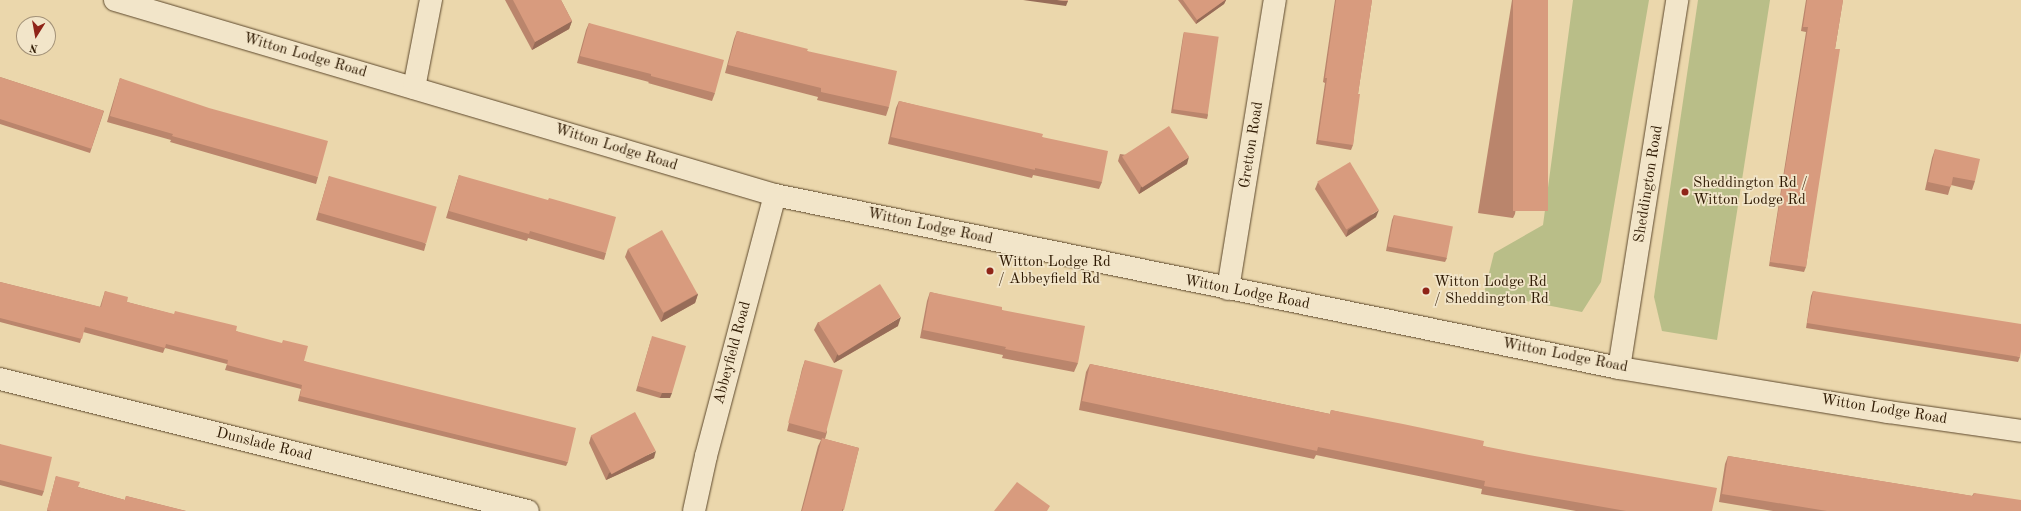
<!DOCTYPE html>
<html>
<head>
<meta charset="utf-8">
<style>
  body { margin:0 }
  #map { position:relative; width:2021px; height:511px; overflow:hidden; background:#ebd7ac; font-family:"Old Standard TT",serif }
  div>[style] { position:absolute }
  .green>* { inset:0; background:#b9be88 }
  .roads { filter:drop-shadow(0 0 1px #5d482c) drop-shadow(0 0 1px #5d482c) }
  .minor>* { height:22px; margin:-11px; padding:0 11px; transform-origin:11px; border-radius:11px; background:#f2e5c9 }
  .wall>* { inset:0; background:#ba856c }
  .shaded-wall>* { inset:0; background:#976c58 }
  .building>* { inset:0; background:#d89b7e; transform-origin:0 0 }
  .dots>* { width:11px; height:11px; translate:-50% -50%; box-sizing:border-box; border:2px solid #f2e5c9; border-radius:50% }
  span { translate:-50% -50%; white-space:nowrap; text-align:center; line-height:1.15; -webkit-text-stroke:3.5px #f2e5c9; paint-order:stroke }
  .street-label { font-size:15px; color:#2e1902 }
  .poi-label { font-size:15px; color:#2e1902 }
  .left { translate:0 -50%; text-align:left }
  .north { position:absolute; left:16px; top:16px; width:40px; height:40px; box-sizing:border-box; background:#f2e5c9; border:1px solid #a49379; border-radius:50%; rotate:191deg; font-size:11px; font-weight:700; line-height:16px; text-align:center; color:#2e1902 }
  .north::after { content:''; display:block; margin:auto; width:14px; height:18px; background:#8f2418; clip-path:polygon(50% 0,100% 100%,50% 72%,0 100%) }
</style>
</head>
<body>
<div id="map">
  <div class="green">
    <div style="clip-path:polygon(1573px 0,1649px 0,1601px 282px,1582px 312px,1484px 293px,1494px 253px,1543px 225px)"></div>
    <div style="clip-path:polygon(1698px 0,1770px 0,1717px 340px,1662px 331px,1654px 297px)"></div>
  </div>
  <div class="roads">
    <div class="minor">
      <div style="left:115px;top:0;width:688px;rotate:16.46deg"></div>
      <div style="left:775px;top:195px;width:862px;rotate:11.58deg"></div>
      <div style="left:1619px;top:368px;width:273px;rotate:9.3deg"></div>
      <div style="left:1888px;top:412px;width:134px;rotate:8.1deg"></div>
      <div style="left:414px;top:88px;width:90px;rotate:-79.1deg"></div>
      <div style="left:1228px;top:289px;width:293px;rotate:-80.8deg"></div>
      <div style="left:1619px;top:368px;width:373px;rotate:-81deg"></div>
      <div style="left:0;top:379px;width:544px;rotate:14.04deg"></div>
      <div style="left:694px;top:511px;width:56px;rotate:-77.7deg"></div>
      <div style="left:706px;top:456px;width:270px;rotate:-75.2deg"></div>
    </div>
  </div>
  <div class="wall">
    <div style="clip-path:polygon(505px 0,561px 0,572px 21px,569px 29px,532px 50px)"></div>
    <div style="clip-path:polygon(1178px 0,1226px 0,1224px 4px,1196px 24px)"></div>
    <div style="clip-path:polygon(1335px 0,1372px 0,1358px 94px,1353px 145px,1351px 150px,1316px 144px,1325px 83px,1323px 82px)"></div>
    <div style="clip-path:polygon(1512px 0,1548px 0,1515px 214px,1513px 218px,1478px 213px)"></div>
    <div style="clip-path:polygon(1806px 0,1843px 0,1835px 49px,1806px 267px,1804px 272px,1769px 266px,1806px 32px,1801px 31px)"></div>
    <div style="clip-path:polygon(589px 23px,715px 93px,712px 101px,648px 83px,649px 82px,577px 63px,586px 30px)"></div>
    <div style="clip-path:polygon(737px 31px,807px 51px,889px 107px,886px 116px,817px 100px,818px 97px,725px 73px,734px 39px)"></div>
    <div style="clip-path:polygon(1184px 32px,1208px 115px,1207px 119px,1171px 113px,1183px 36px)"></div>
    <div style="clip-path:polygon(0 77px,104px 111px,90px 153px,0 124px)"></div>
    <div style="clip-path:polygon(120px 78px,318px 177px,316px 184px,170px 142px,171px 140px,107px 122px)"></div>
    <div style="clip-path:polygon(899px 101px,1042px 137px,1102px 182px,1099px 189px,1033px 175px,1032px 178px,888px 144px,896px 108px)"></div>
    <div style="clip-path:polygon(1935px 149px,1975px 181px,1972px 190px,1951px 185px,1948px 195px,1925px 190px,1932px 158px)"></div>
    <div style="clip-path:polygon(1120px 154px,1187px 164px,1139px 194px,1118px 161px)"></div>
    <div style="clip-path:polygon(459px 175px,606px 253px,604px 260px,528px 238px,527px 241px,446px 218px)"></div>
    <div style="clip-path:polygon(329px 176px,426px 244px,424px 251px,316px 220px)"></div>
    <div style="clip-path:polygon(1318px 182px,1376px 217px,1346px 237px,1315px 189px)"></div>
    <div style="clip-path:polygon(1394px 215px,1447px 258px,1445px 262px,1386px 251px,1392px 220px)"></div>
    <div style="clip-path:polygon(628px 249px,698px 294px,695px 303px,661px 322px,625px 257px)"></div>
    <div style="clip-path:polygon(0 282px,100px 307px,105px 291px,127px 302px,236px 331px,304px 361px,568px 462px,566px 466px,298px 401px,301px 389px,225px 370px,227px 364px,165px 348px,163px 353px,83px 332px,80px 343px,0 322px)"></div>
    <div style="clip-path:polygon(1813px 291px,2020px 357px,2018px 362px,1806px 328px,1811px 296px)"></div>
    <div style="clip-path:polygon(930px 292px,1002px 310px,1078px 363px,1074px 372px,1002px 358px,1003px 355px,920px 338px,927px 301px)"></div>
    <div style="clip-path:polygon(818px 322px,898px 326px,834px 363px,814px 330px)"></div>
    <div style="clip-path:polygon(651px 340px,670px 398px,660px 398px,636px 391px)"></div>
    <div style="clip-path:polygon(805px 360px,827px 432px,825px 439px,859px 448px,843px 511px,801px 511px,818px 446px,821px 440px,787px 431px,802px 369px)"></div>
    <div style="clip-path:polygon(1090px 364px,1330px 414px,1331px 410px,1483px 446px,1712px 511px,1576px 511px,1481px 494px,1482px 489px,1316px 455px,1314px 459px,1079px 410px,1086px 372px)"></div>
    <div style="clip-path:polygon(591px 436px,654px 458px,606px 480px,589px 443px)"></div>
    <div style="clip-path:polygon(0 444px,44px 491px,42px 496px,0 485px)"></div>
    <div style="clip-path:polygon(1728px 456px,1972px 496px,1974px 493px,2021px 511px,1773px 511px,1719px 502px,1725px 464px)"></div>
    <div style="clip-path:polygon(56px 476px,78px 487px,125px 500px,126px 496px,186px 511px,47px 511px)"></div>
  </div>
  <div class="shaded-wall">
    <div style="clip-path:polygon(1023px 0,1057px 0,1068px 1px,1066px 6px)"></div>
    <div style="clip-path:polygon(1225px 0,1226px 0,1224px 4px,1196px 24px,1197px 20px)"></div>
    <div style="clip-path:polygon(572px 21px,569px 29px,532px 50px,535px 42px)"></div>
    <div style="clip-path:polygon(1189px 157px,1187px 164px,1139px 194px,1141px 187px)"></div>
    <div style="clip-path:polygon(1379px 210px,1376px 217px,1346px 237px,1348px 230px)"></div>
    <div style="clip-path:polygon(698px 294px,695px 303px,661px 322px,664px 313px)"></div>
    <div style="clip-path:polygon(901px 317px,898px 326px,834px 363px,837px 355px)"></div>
    <div style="clip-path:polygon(662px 393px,672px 393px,670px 398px,660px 398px)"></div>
    <div style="clip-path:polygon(656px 451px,654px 458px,606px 480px,609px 473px)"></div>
  </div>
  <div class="building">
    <div style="clip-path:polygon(513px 0,561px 0,572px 21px,535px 42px)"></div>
    <div style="clip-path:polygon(1057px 0,1068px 0,1068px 1px)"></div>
    <div style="clip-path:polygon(1183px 0,1225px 0,1197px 20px)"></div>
    <div style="clip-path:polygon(1336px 0,1372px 0,1358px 94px,1360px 94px,1353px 145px,1318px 140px,1327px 78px,1325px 78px)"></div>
    <div style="left:1513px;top:0;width:35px;height:211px"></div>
    <div style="clip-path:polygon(1807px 0,1843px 0,1835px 49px,1840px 49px,1806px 267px,1770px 262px,1808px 27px,1803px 27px)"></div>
    <div style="clip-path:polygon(589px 23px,724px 60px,715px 93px,651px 76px,651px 74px,580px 56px)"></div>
    <div style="clip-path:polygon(737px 31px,808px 49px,807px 51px,897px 71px,889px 107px,821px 92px,821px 88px,728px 65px)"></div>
    <div style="left:1184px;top:32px;width:35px;height:78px;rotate:8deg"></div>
    <div style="left:0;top:77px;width:109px;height:40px;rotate:18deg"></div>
    <div style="clip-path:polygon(120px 78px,209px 108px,328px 141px,318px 177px,172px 136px,173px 134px,110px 116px)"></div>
    <div style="clip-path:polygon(899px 101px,1043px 134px,1042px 137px,1108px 151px,1102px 182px,1035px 168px,1035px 170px,891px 137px)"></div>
    <div style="left:1169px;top:126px;width:37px;height:56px;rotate:57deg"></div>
    <div style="clip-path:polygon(1935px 149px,1980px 159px,1975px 181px,1953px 177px,1951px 187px,1928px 182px)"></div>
    <div style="left:1350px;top:162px;width:56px;height:38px;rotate:59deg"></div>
    <div style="clip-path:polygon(459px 175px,548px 200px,549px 198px,616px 217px,606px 253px,530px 231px,529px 234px,449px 211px)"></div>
    <div style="left:329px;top:176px;width:112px;height:38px;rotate:16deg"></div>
    <div style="left:1394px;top:215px;width:60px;height:32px;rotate:11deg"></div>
    <div style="left:662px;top:230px;width:73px;height:39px;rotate:61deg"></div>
    <div style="clip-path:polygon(0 282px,101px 307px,105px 291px,128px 297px,127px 302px,174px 314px,175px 311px,237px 326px,236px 331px,282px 343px,283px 340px,308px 346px,304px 361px,576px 428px,568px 462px,300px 396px,302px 385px,227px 365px,228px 360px,166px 344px,165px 348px,85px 327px,82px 339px,0 318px)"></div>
    <div style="left:880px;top:284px;width:39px;height:73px;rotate:58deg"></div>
    <div style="clip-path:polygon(1813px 291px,2021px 324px,2021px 351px,2020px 357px,1807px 323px)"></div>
    <div style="clip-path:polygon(930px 292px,1002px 307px,1002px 310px,1085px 326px,1078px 363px,1005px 349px,1006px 347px,923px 330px)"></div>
    <div style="clip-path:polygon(652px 336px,686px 346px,672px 393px,662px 393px,638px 386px)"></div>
    <div style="left:805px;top:360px;width:39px;height:65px;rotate:15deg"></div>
    <div style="clip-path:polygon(1090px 364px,1330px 414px,1331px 410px,1403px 424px,1484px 441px,1483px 446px,1529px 455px,1717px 488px,1712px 511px,1626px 511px,1484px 486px,1485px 481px,1318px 447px,1317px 451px,1082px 401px)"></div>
    <div style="left:635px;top:412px;width:44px;height:50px;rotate:62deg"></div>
    <div style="clip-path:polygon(822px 438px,859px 448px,844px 510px,842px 509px,842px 511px,802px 511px)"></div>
    <div style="clip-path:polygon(0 444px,52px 457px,44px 491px,0 480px)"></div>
    <div style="clip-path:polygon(1728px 456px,1973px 496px,1974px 493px,2021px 500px,2021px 511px,1827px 511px,1722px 494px)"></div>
    <div style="clip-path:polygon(56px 476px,80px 482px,78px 487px,125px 500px,126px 496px,186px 511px,51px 511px,47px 510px)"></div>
    <div style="clip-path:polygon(1017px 482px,1050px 506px,1047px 511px,994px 511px)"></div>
  </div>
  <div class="dots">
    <div style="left:1685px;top:192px;background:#8f2418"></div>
    <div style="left:990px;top:271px;background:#8f2418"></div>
    <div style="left:1426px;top:291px;background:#8f2418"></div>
  </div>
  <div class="street-label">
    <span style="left:305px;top:56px;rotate:16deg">Witton Lodge Road</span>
    <span style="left:1252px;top:145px;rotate:-81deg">Gretton Road</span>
    <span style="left:616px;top:148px;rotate:17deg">Witton Lodge Road</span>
    <span style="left:1649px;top:184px;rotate:-81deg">Sheddington Road</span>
    <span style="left:930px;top:227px;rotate:12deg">Witton Lodge Road</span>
    <span style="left:1247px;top:293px;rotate:11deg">Witton Lodge Road</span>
    <span style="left:733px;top:353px;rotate:-75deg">Abbeyfield Road</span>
    <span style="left:1565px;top:356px;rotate:11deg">Witton Lodge Road</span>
    <span style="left:1884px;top:410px;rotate:9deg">Witton Lodge Road</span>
    <span style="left:264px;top:445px;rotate:14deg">Dunslade Road</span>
  </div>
  <div class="poi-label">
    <span class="left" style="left:1693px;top:192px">Sheddington Rd /<br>Witton Lodge Rd</span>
    <span class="left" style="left:998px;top:271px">Witton Lodge Rd<br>/ Abbeyfield Rd</span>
    <span class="left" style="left:1434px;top:291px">Witton Lodge Rd<br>/ Sheddington Rd</span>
  </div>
  <div class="north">N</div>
</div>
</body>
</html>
